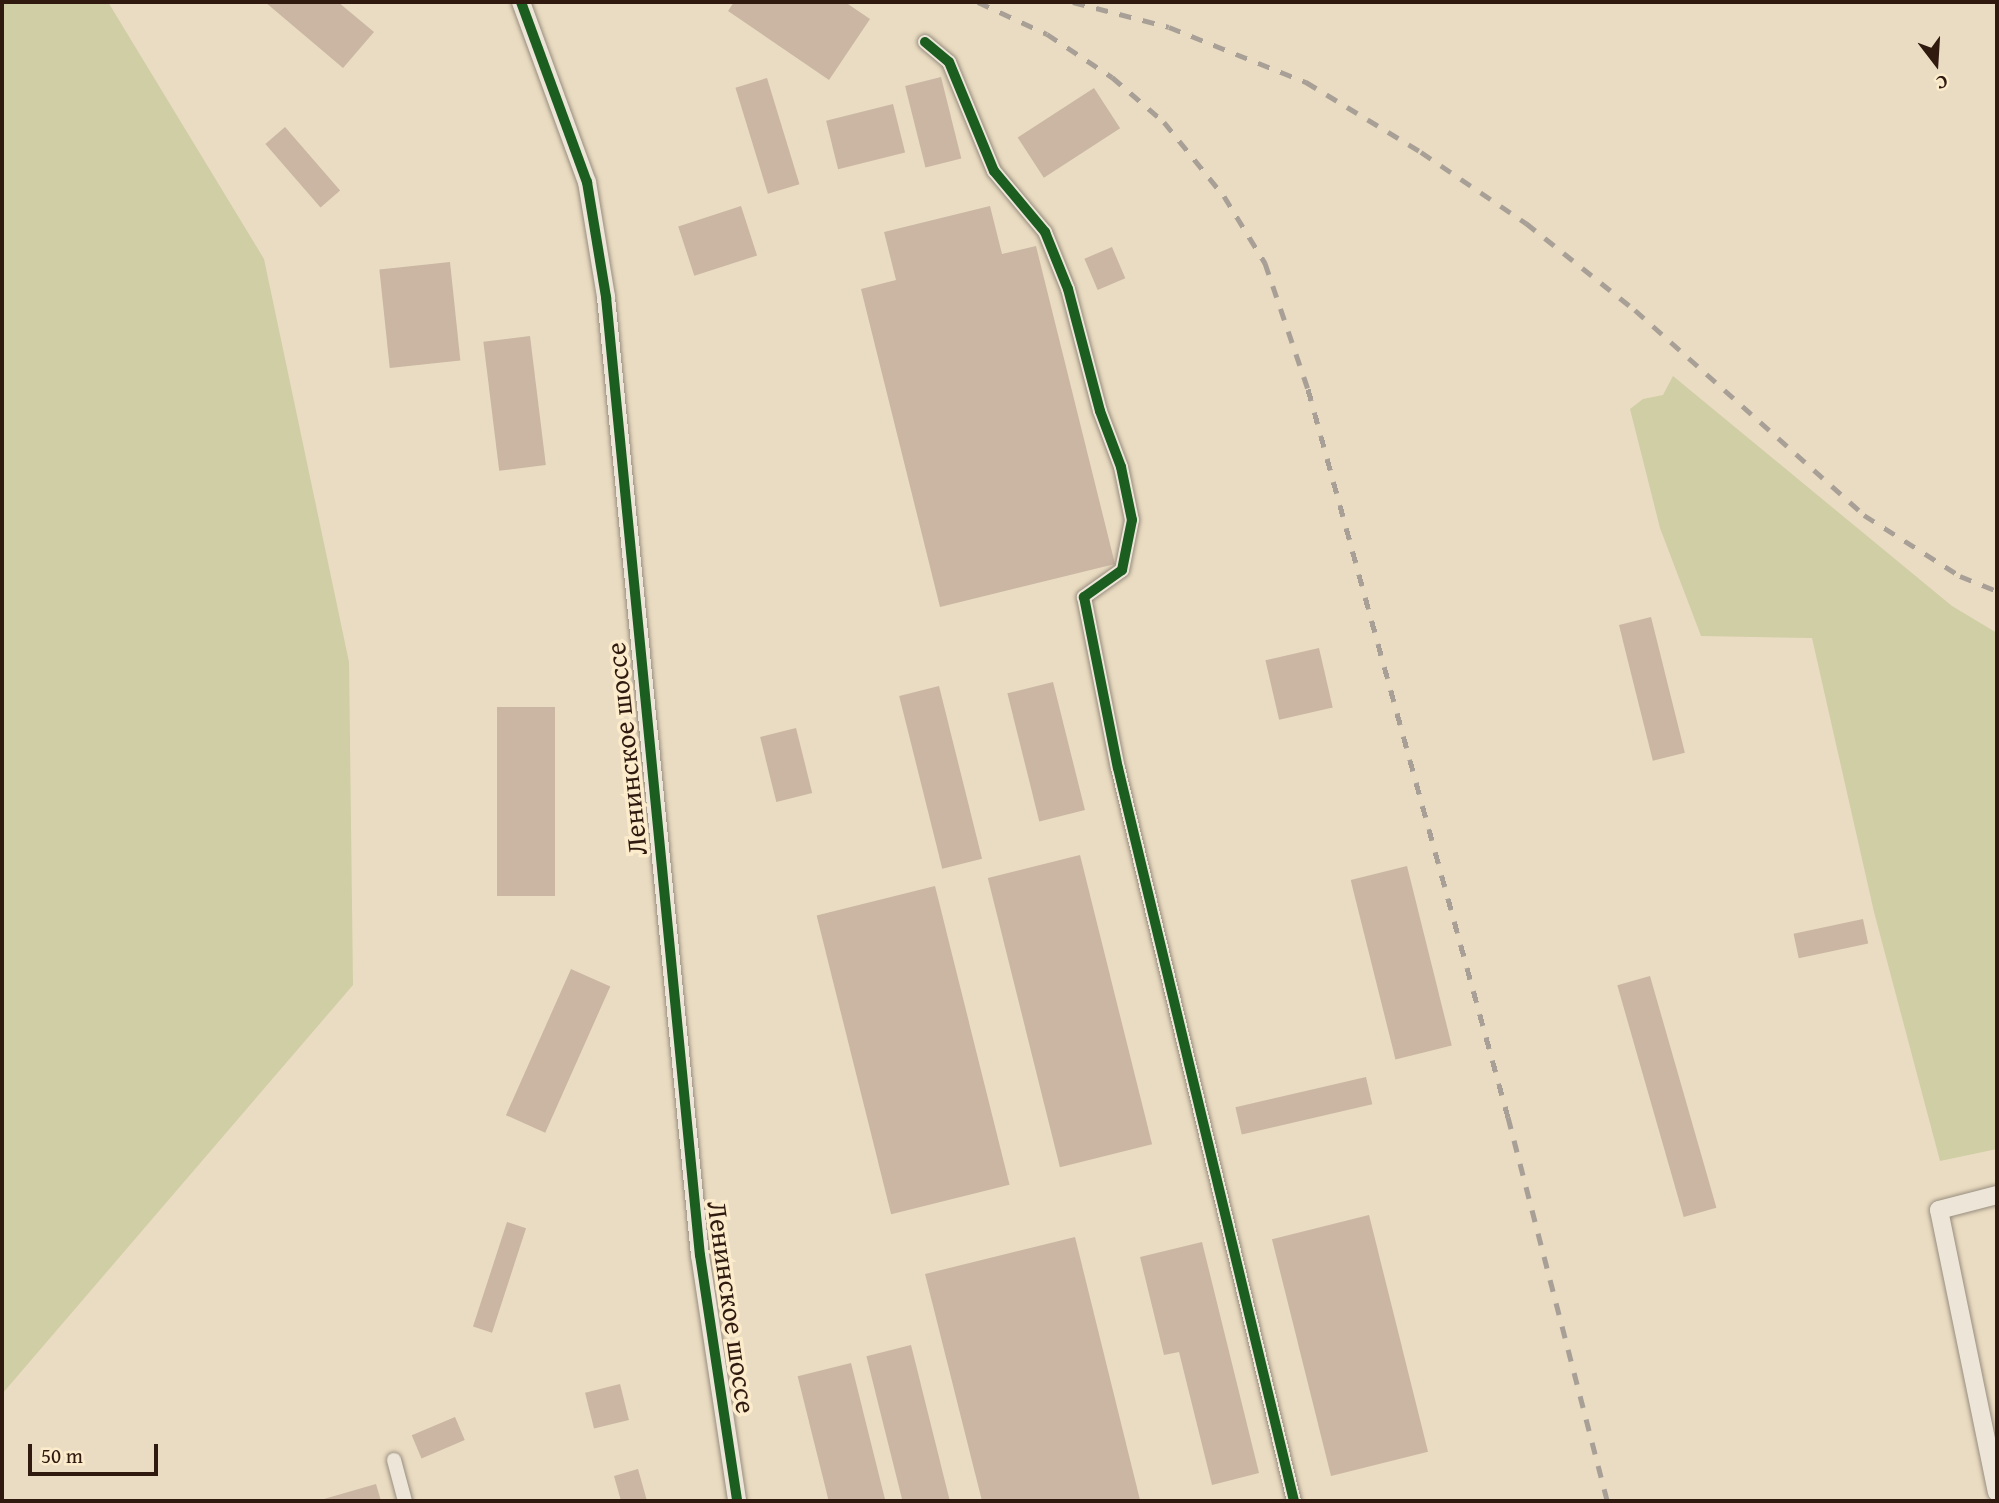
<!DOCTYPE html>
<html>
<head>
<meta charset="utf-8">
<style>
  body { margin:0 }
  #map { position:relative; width:1999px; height:1503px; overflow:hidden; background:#eadcc2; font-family:"Gentium Book Plus",serif }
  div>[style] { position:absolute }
  .green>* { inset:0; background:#d0cea5 }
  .building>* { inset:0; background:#cab6a3; transform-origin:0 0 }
  .roads { filter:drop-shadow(0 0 2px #988d7e) drop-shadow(0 0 2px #988d7e) }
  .minor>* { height:14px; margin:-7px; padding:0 7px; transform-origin:7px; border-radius:7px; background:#ece5d8 }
  .tertiary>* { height:18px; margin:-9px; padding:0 9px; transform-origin:9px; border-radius:9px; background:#ece5d8 }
  .rail>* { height:5px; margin-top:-2.5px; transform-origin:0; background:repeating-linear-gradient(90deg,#a8a096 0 12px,transparent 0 24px) }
  .cycleway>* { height:10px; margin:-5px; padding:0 5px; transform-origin:5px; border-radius:5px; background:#1b5e20 }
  span { translate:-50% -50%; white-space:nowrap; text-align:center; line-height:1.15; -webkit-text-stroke:7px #fceccc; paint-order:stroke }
  .street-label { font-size:28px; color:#301a0f }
  .frame { position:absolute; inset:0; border:4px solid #301a0f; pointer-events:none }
  .north { position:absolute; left:1901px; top:28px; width:70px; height:70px; -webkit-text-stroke:5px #fceccc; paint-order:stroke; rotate:163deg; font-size:19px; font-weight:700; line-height:28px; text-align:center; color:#301a0f }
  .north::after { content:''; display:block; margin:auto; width:24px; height:32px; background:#301a0f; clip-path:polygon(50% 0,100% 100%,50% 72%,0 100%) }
  .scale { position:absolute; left:28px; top:1444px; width:130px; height:32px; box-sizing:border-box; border:4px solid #301a0f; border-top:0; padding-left:9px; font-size:21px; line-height:24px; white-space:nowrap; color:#301a0f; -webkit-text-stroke:5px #fceccc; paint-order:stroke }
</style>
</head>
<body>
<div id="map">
  <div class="green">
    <div style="clip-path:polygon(2px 2px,108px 2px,264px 259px,349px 662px,353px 985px,2px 1394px)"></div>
    <div style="clip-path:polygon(1673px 376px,1952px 606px,1997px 633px,1997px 1149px,1940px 1161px,1874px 912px,1812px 638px,1701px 636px,1660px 528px,1630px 409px,1643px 399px,1663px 395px)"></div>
  </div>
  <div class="building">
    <div style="clip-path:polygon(265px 2px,338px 2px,374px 32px,343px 68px)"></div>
    <div style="clip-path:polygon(734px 2px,845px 2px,870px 19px,829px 80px,728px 11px)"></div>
    <div style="left:941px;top:77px;width:84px;height:37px;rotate:76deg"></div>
    <div style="left:767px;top:78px;width:111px;height:33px;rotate:73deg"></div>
    <div style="left:1094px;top:88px;width:48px;height:91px;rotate:57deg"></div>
    <div style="left:893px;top:104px;width:50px;height:69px;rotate:76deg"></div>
    <div style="left:285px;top:127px;width:84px;height:26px;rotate:49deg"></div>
    <div style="left:741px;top:206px;width:52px;height:66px;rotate:72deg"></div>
    <div style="clip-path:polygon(990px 206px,1002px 254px,1036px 246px,1115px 564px,940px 607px,861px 289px,896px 280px,884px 232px)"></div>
    <div style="left:1112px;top:247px;width:34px;height:30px;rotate:67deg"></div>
    <div style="left:450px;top:262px;width:99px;height:71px;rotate:84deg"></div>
    <div style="left:530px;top:336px;width:130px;height:47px;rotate:83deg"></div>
    <div style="left:1651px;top:617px;width:140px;height:33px;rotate:76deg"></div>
    <div style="left:1319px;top:648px;width:61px;height:55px;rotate:77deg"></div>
    <div style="left:1053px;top:682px;width:132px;height:47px;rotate:76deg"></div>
    <div style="left:939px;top:686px;width:178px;height:41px;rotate:76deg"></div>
    <div style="left:497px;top:707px;width:58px;height:189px"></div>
    <div style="left:796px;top:728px;width:67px;height:37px;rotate:76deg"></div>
    <div style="left:1080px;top:855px;width:298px;height:95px;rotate:76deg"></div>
    <div style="left:1407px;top:866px;width:185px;height:58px;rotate:76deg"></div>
    <div style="left:935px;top:886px;width:308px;height:122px;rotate:76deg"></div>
    <div style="left:1863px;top:919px;width:25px;height:71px;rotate:78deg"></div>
    <div style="left:571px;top:969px;width:43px;height:160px;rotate:24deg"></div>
    <div style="left:1650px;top:976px;width:241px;height:34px;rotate:74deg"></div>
    <div style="left:1366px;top:1077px;width:28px;height:134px;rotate:77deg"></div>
    <div style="left:1369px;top:1215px;width:244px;height:100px;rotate:76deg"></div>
    <div style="left:507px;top:1222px;width:20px;height:110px;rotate:18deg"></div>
    <div style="clip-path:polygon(1075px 1237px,1140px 1500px,982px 1501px,925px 1274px)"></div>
    <div style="clip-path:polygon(1202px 1242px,1259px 1473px,1212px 1485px,1179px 1352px,1164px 1355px,1140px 1257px)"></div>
    <div style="left:911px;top:1345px;width:161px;height:46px;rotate:76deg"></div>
    <div style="left:851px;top:1363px;width:142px;height:55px;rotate:76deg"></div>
    <div style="left:620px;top:1384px;width:37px;height:36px;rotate:76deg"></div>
    <div style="left:455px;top:1417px;width:25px;height:47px;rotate:67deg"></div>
    <div style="clip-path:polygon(638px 1469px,647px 1501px,621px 1501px,614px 1476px)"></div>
    <div style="clip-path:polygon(376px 1484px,381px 1501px,317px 1501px)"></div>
  </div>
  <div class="roads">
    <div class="minor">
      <div style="left:925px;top:42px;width:31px;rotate:40deg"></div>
      <div style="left:949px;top:62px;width:118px;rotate:67.6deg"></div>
      <div style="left:994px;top:171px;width:80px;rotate:50.1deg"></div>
      <div style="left:1045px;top:232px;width:61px;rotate:68deg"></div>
      <div style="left:1068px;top:289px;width:126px;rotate:75.3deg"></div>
      <div style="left:1100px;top:411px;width:60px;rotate:69.4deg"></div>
      <div style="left:1121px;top:467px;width:54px;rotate:78.3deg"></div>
      <div style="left:1132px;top:520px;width:51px;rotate:101.3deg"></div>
      <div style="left:1122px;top:570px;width:47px;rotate:144.6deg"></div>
      <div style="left:1084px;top:597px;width:174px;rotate:78.8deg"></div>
      <div style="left:1118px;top:768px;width:754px;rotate:76.5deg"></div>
      <div style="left:394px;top:1460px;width:42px;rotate:75deg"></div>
    </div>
    <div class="tertiary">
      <div style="left:521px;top:2px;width:192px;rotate:69.9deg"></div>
      <div style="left:587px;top:182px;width:117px;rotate:80.6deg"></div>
      <div style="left:606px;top:297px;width:963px;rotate:84.4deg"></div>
      <div style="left:700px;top:1255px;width:249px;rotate:81.4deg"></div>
      <div style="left:1997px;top:1195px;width:60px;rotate:165.5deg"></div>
      <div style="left:1939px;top:1210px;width:288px;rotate:78.4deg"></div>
    </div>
  </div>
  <div class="rail">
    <div style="left:978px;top:2px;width:76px;rotate:24.9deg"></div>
    <div style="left:1047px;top:34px;width:78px;rotate:33.5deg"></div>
    <div style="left:1112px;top:77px;width:69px;rotate:40.9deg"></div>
    <div style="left:1164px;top:122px;width:95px;rotate:51deg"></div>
    <div style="left:1224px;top:196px;width:79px;rotate:58.5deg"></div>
    <div style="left:1265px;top:263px;width:133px;rotate:71.2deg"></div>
    <div style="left:1308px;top:389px;width:755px;rotate:74.64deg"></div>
    <div style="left:1508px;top:1117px;width:397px;rotate:75.5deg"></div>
    <div style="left:1073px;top:2px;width:99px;rotate:14.6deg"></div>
    <div style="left:1169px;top:27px;width:148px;rotate:21.9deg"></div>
    <div style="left:1306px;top:82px;width:135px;rotate:31.3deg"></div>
    <div style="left:1421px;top:152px;width:127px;rotate:34.1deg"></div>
    <div style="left:1526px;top:223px;width:139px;rotate:38.6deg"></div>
    <div style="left:1635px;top:310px;width:307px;rotate:41.8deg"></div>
    <div style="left:1864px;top:515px;width:114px;rotate:32.4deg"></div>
    <div style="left:1960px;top:576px;width:40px;rotate:22deg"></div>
  </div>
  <div class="cycleway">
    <div style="left:521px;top:2px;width:192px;rotate:69.9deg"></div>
    <div style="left:587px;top:182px;width:117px;rotate:80.6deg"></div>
    <div style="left:606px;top:297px;width:963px;rotate:84.4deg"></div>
    <div style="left:700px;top:1255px;width:249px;rotate:81.4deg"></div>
    <div style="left:925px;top:42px;width:31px;rotate:40deg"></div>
    <div style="left:949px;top:62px;width:118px;rotate:67.6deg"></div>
    <div style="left:994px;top:171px;width:80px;rotate:50.1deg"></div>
    <div style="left:1045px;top:232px;width:61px;rotate:68deg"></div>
    <div style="left:1068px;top:289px;width:126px;rotate:75.3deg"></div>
    <div style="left:1100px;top:411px;width:60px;rotate:69.4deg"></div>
    <div style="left:1121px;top:467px;width:54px;rotate:78.3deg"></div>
    <div style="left:1132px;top:520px;width:51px;rotate:101.3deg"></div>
    <div style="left:1122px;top:570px;width:47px;rotate:144.6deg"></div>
    <div style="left:1084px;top:597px;width:174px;rotate:78.8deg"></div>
    <div style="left:1118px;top:768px;width:754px;rotate:76.5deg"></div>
  </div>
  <div class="street-label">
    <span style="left:626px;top:749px;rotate:-96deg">Ленинское шоссе</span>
    <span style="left:732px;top:1307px;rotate:82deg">Ленинское шоссе</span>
  </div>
  <div class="frame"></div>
  <div class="north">С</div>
  <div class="scale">50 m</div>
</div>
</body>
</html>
